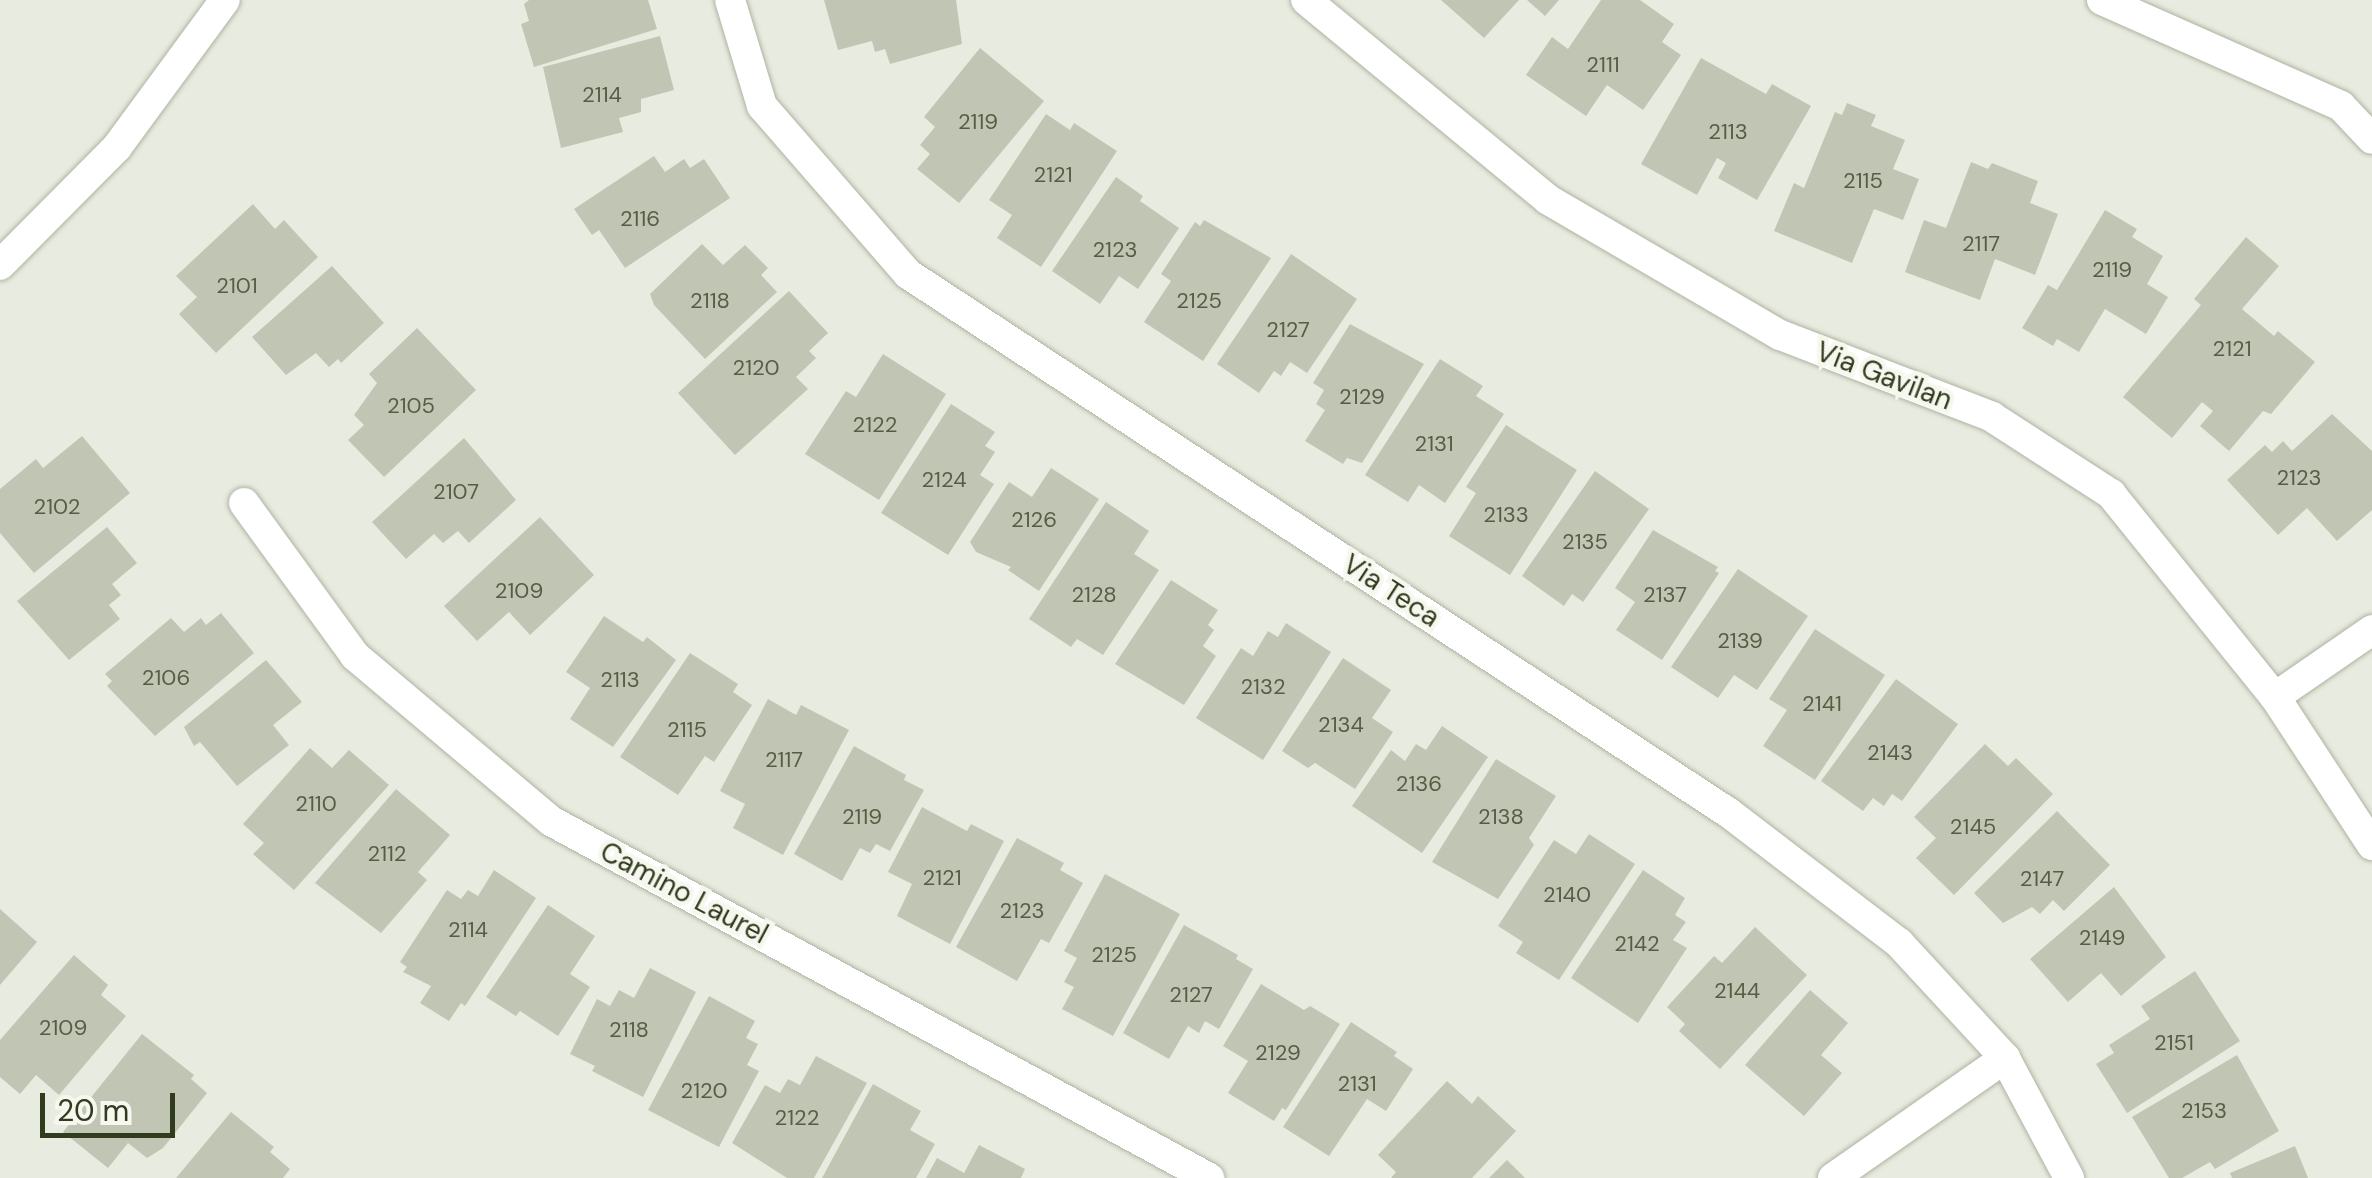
<!DOCTYPE html>
<html>
<head>
<meta charset="utf-8">
<style>
  body { margin:0 }
  #map { position:relative; width:2372px; height:1178px; overflow:hidden; background:#e8ebdf; font-family:"DM Sans",sans-serif }
  div>[style] { position:absolute }
  .building>* { inset:0; background:#c1c6b4 }
  .roads { filter:drop-shadow(0 0 2px #adb3a2) drop-shadow(0 0 2px #adb3a2) }
  .street>* { height:30px; margin:-15px; padding:0 15px; transform-origin:15px; border-radius:15px; background:#fff }
  .secondary>* { height:30px; margin:-15px; padding:0 15px; transform-origin:15px; border-radius:15px; background:#fff }
  span { translate:-50% -50%; white-space:nowrap; text-align:center; line-height:1.15; -webkit-text-stroke:9px #f6f8ef; paint-order:stroke }
  .number-label { font-size:22px; color:#555e44 }
  .number-label span { -webkit-text-stroke-width:0 }
  .street-label { font-size:28px; color:#313c1f }
  .scale { position:absolute; left:40px; top:1093px; width:135px; height:45px; box-sizing:border-box; border:5px solid #313c1f; border-top:0; padding-left:12px; font-size:30px; line-height:35px; white-space:nowrap; color:#313c1f; -webkit-text-stroke:8px #f6f8ef; paint-order:stroke }
</style>
</head>
<body>
<div id="map">
  <div class="building">
    <div style="clip-path:polygon(529px 0,648px 0,657px 29px,534px 67px,521px 24px,529px 21px,524px 4px)"></div>
    <div style="clip-path:polygon(824px 0,956px 0,962px 44px,890px 64px,885px 49px,875px 52px,872px 41px,838px 50px)"></div>
    <div style="clip-path:polygon(1441px 0,1519px 0,1484px 38px)"></div>
    <div style="clip-path:polygon(1527px 0,1559px 0,1545px 16px)"></div>
    <div style="clip-path:polygon(1601px 0,1640px 0,1674px 24px,1662px 42px,1681px 55px,1643px 110px,1607px 85px,1586px 116px,1526px 75px,1552px 37px,1568px 49px)"></div>
    <div style="clip-path:polygon(660px 36px,674px 90px,641px 99px,641px 112px,619px 118px,623px 132px,561px 148px,543px 67px)"></div>
    <div style="clip-path:polygon(980px 48px,1044px 101px,959px 203px,917px 169px,930px 154px,920px 145px,935px 127px,924px 117px)"></div>
    <div style="clip-path:polygon(1701px 58px,1766px 94px,1772px 84px,1811px 106px,1757px 200px,1718px 178px,1726px 163px,1717px 158px,1697px 195px,1641px 164px)"></div>
    <div style="clip-path:polygon(1847px 103px,1876px 115px,1871px 126px,1905px 140px,1893px 169px,1919px 179px,1903px 220px,1874px 209px,1852px 263px,1774px 231px,1794px 183px,1804px 188px,1835px 112px,1842px 115px)"></div>
    <div style="clip-path:polygon(1046px 114px,1070px 130px,1074px 123px,1117px 151px,1041px 267px,997px 238px,1012px 215px,989px 200px)"></div>
    <div style="clip-path:polygon(654px 156px,665px 172px,684px 159px,690px 168px,704px 159px,730px 198px,625px 268px,599px 230px,592px 235px,574px 209px)"></div>
    <div style="clip-path:polygon(1971px 162px,1988px 169px,1992px 163px,2038px 181px,2030px 203px,2058px 214px,2035px 275px,1995px 259px,1980px 300px,1905px 272px,1924px 220px,1946px 228px)"></div>
    <div style="clip-path:polygon(1116px 177px,1143px 196px,1140px 201px,1179px 228px,1138px 289px,1119px 276px,1100px 304px,1052px 271px)"></div>
    <div style="clip-path:polygon(253px 204px,275px 229px,284px 220px,318px 257px,216px 353px,179px 314px,197px 297px,176px 276px)"></div>
    <div style="clip-path:polygon(2105px 210px,2137px 229px,2132px 237px,2163px 256px,2147px 284px,2168px 297px,2146px 334px,2105px 309px,2079px 352px,2057px 339px,2053px 346px,2022px 328px,2048px 285px,2057px 290px)"></div>
    <div style="clip-path:polygon(1204px 220px,1271px 258px,1203px 361px,1144px 322px,1171px 281px,1161px 274px,1195px 222px,1200px 226px)"></div>
    <div style="clip-path:polygon(2246px 237px,2279px 266px,2242px 309px,2274px 336px,2278px 331px,2315px 362px,2271px 414px,2263px 411px,2229px 451px,2200px 426px,2213px 411px,2202px 402px,2172px 438px,2123px 397px,2201px 305px,2194px 299px)"></div>
    <div style="clip-path:polygon(702px 244px,723px 265px,745px 245px,768px 268px,761px 275px,777px 292px,705px 359px,654px 305px,650px 294px)"></div>
    <div style="clip-path:polygon(1291px 254px,1357px 299px,1307px 373px,1290px 362px,1281px 376px,1274px 371px,1259px 393px,1217px 364px)"></div>
    <div style="clip-path:polygon(332px 266px,384px 323px,341px 363px,338px 359px,329px 367px,316px 353px,286px 375px,252px 337px)"></div>
    <div style="clip-path:polygon(789px 291px,828px 333px,809px 351px,816px 358px,796px 377px,808px 389px,735px 455px,678px 393px)"></div>
    <div style="clip-path:polygon(1350px 324px,1424px 364px,1362px 463px,1347px 458px,1343px 464px,1305px 441px,1325px 410px,1316px 404px,1324px 390px,1313px 383px)"></div>
    <div style="clip-path:polygon(417px 328px,476px 390px,384px 477px,348px 440px,364px 425px,354px 415px,377px 383px,369px 374px)"></div>
    <div style="clip-path:polygon(883px 354px,946px 394px,879px 500px,805px 454px,846px 391px,856px 397px)"></div>
    <div style="clip-path:polygon(1440px 359px,1483px 386px,1476px 396px,1504px 414px,1445px 503px,1419px 485px,1408px 502px,1365px 475px)"></div>
    <div style="clip-path:polygon(951px 404px,995px 432px,985px 446px,995px 452px,980px 475px,994px 484px,948px 555px,881px 513px)"></div>
    <div style="clip-path:polygon(2332px 414px,2372px 451px,2372px 510px,2337px 541px,2307px 508px,2278px 535px,2227px 480px,2265px 445px,2272px 452px,2283px 441px,2292px 451px)"></div>
    <div style="clip-path:polygon(1506px 425px,1577px 470px,1510px 575px,1449px 536px,1476px 493px,1466px 487px)"></div>
    <div style="clip-path:polygon(82px 436px,130px 493px,34px 573px,0 533px,0 489px,36px 459px,43px 468px)"></div>
    <div style="clip-path:polygon(464px 438px,516px 500px,469px 543px,458px 531px,443px 543px,434px 534px,406px 559px,372px 522px)"></div>
    <div style="clip-path:polygon(1051px 468px,1099px 499px,1039px 591px,1008px 570px,1011px 567px,976px 552px,970px 542px,1009px 482px,1032px 497px)"></div>
    <div style="clip-path:polygon(1595px 471px,1649px 509px,1583px 602px,1572px 594px,1564px 606px,1522px 576px)"></div>
    <div style="clip-path:polygon(1106px 502px,1149px 531px,1134px 554px,1159px 570px,1103px 655px,1077px 639px,1071px 647px,1029px 619px)"></div>
    <div style="clip-path:polygon(540px 517px,594px 575px,530px 635px,509px 612px,477px 641px,444px 606px)"></div>
    <div style="clip-path:polygon(107px 527px,137px 563px,112px 584px,121px 595px,109px 605px,120px 619px,69px 660px,17px 601px)"></div>
    <div style="clip-path:polygon(1653px 530px,1718px 567px,1715px 571px,1719px 573px,1662px 660px,1616px 630px,1635px 602px,1615px 588px)"></div>
    <div style="clip-path:polygon(1738px 569px,1808px 616px,1757px 690px,1734px 675px,1718px 698px,1671px 667px)"></div>
    <div style="clip-path:polygon(1171px 580px,1218px 610px,1208px 625px,1214px 630px,1203px 646px,1216px 656px,1184px 705px,1115px 664px)"></div>
    <div style="clip-path:polygon(221px 613px,254px 653px,155px 736px,107px 686px,112px 681px,105px 674px,171px 618px,184px 632px,201px 618px,206px 625px)"></div>
    <div style="clip-path:polygon(604px 616px,643px 642px,647px 637px,676px 660px,613px 747px,570px 719px,590px 688px,566px 672px)"></div>
    <div style="clip-path:polygon(1286px 623px,1331px 652px,1263px 760px,1196px 718px,1241px 648px,1253px 656px,1268px 631px,1278px 637px)"></div>
    <div style="clip-path:polygon(1815px 629px,1885px 675px,1815px 780px,1763px 746px,1787px 710px,1769px 699px)"></div>
    <div style="clip-path:polygon(690px 653px,738px 684px,733px 692px,752px 705px,714px 762px,705px 756px,678px 795px,620px 757px)"></div>
    <div style="clip-path:polygon(1343px 658px,1391px 690px,1372px 718px,1393px 732px,1355px 789px,1315px 763px,1308px 768px,1282px 751px)"></div>
    <div style="clip-path:polygon(266px 660px,302px 702px,273px 725px,289px 745px,237px 786px,200px 742px,194px 746px,184px 727px)"></div>
    <div style="clip-path:polygon(1896px 679px,1958px 724px,1902px 801px,1892px 794px,1884px 806px,1873px 798px,1863px 811px,1821px 781px)"></div>
    <div style="clip-path:polygon(768px 699px,796px 715px,801px 705px,849px 730px,783px 855px,733px 828px,745px 804px,720px 791px)"></div>
    <div style="clip-path:polygon(1442px 726px,1488px 757px,1422px 853px,1352px 806px,1391px 750px,1405px 761px,1416px 744px,1426px 750px)"></div>
    <div style="clip-path:polygon(1985px 744px,2008px 766px,2016px 758px,2053px 794px,1954px 895px,1916px 858px,1936px 838px,1914px 817px)"></div>
    <div style="clip-path:polygon(854px 746px,906px 775px,904px 780px,924px 790px,890px 851px,876px 844px,870px 853px,860px 848px,842px 881px,794px 854px)"></div>
    <div style="clip-path:polygon(310px 748px,332px 768px,349px 750px,389px 785px,294px 890px,253px 854px,264px 843px,243px 824px)"></div>
    <div style="clip-path:polygon(1496px 759px,1556px 796px,1529px 838px,1534px 845px,1498px 899px,1432px 862px)"></div>
    <div style="clip-path:polygon(396px 789px,450px 835px,418px 872px,427px 880px,381px 933px,315px 883px)"></div>
    <div style="clip-path:polygon(922px 807px,967px 831px,971px 824px,1004px 841px,950px 944px,897px 916px,912px 884px,888px 872px)"></div>
    <div style="clip-path:polygon(2057px 811px,2110px 865px,2064px 911px,2053px 900px,2040px 914px,2032px 907px,2003px 923px,1974px 893px)"></div>
    <div style="clip-path:polygon(1589px 834px,1635px 864px,1559px 980px,1516px 953px,1523px 942px,1498px 926px,1554px 840px,1576px 854px)"></div>
    <div style="clip-path:polygon(1017px 838px,1064px 863px,1060px 870px,1083px 883px,1049px 943px,1041px 939px,1017px 981px,956px 947px)"></div>
    <div style="clip-path:polygon(494px 870px,536px 898px,465px 1006px,461px 1003px,449px 1021px,420px 1003px,431px 986px,403px 972px,407px 967px,400px 962px,447px 890px,461px 899px,468px 890px,478px 896px)"></div>
    <div style="clip-path:polygon(1643px 870px,1685px 898px,1675px 915px,1686px 922px,1673px 940px,1687px 948px,1638px 1023px,1571px 978px)"></div>
    <div style="clip-path:polygon(1105px 874px,1180px 914px,1113px 1036px,1062px 1009px,1074px 987px,1064px 982px,1077px 958px,1064px 951px)"></div>
    <div style="clip-path:polygon(2114px 887px,2166px 957px,2121px 996px,2101px 973px,2068px 1002px,2030px 959px)"></div>
    <div style="clip-path:polygon(548px 905px,595px 936px,570px 974px,590px 987px,558px 1036px,520px 1011px,516px 1016px,486px 997px)"></div>
    <div style="clip-path:polygon(0 909px,37px 942px,0 985px)"></div>
    <div style="clip-path:polygon(1184px 925px,1238px 955px,1236px 959px,1253px 969px,1219px 1029px,1205px 1021px,1199px 1033px,1188px 1026px,1169px 1059px,1123px 1033px)"></div>
    <div style="clip-path:polygon(1755px 927px,1807px 975px,1720px 1069px,1679px 1031px,1685px 1024px,1667px 1007px,1714px 956px,1722px 963px)"></div>
    <div style="clip-path:polygon(74px 955px,108px 985px,101px 995px,126px 1016px,59px 1095px,36px 1075px,20px 1094px,0 1077px,0 1040px)"></div>
    <div style="clip-path:polygon(650px 968px,696px 992px,643px 1097px,592px 1071px,595px 1066px,570px 1054px,597px 999px,610px 1006px,619px 990px,634px 998px)"></div>
    <div style="clip-path:polygon(2195px 971px,2240px 1041px,2127px 1113px,2096px 1064px,2114px 1053px,2109px 1045px,2150px 1019px,2141px 1006px)"></div>
    <div style="clip-path:polygon(1261px 984px,1304px 1010px,1310px 1006px,1340px 1024px,1286px 1110px,1282px 1108px,1274px 1121px,1228px 1093px,1248px 1061px,1223px 1046px)"></div>
    <div style="clip-path:polygon(1810px 990px,1848px 1023px,1821px 1055px,1842px 1073px,1804px 1116px,1745px 1065px)"></div>
    <div style="clip-path:polygon(709px 996px,755px 1021px,746px 1038px,758px 1044px,747px 1065px,759px 1071px,719px 1147px,648px 1110px)"></div>
    <div style="clip-path:polygon(1351px 1022px,1397px 1052px,1394px 1056px,1413px 1069px,1386px 1111px,1367px 1099px,1329px 1156px,1283px 1127px)"></div>
    <div style="clip-path:polygon(142px 1034px,194px 1075px,191px 1079px,207px 1093px,163px 1148px,147px 1158px,128px 1143px,108px 1168px,63px 1132px)"></div>
    <div style="clip-path:polygon(2237px 1055px,2279px 1131px,2215px 1169px,2210px 1162px,2182px 1178px,2169px 1178px,2132px 1117px)"></div>
    <div style="clip-path:polygon(816px 1056px,867px 1083px,814px 1178px,787px 1178px,732px 1143px,765px 1085px,780px 1093px,788px 1079px,800px 1085px)"></div>
    <div style="clip-path:polygon(1447px 1081px,1472px 1104px,1478px 1096px,1516px 1131px,1472px 1178px,1391px 1178px,1396px 1172px,1378px 1155px)"></div>
    <div style="clip-path:polygon(873px 1084px,921px 1111px,910px 1130px,935px 1144px,916px 1178px,822px 1178px)"></div>
    <div style="clip-path:polygon(231px 1112px,274px 1147px,270px 1152px,290px 1169px,283px 1178px,176px 1178px)"></div>
    <div style="clip-path:polygon(979px 1145px,1025px 1169px,1021px 1178px,926px 1178px,937px 1158px,964px 1173px)"></div>
    <div style="clip-path:polygon(2295px 1146px,2308px 1178px,2232px 1178px,2230px 1173px)"></div>
    <div style="clip-path:polygon(1507px 1160px,1525px 1178px,1489px 1178px)"></div>
  </div>
  <div class="roads">
    <div class="street">
      <div style="left:730px;top:0;width:111px;rotate:73.2deg"></div>
      <div style="left:762px;top:106px;width:223px;rotate:49deg"></div>
      <div style="left:908px;top:274px;width:982px;rotate:33.29deg"></div>
      <div style="left:1729px;top:813px;width:214px;rotate:37.4deg"></div>
      <div style="left:1899px;top:943px;width:156px;rotate:47.3deg"></div>
      <div style="left:2005px;top:1058px;width:136px;rotate:61.9deg"></div>
      <div style="left:1306px;top:0;width:313px;rotate:39.5deg"></div>
      <div style="left:1547px;top:199px;width:270px;rotate:30.3deg"></div>
      <div style="left:1780px;top:335px;width:227px;rotate:21.1deg"></div>
      <div style="left:1992px;top:417px;width:142px;rotate:32.9deg"></div>
      <div style="left:2111px;top:494px;width:261px;rotate:51.1deg"></div>
      <div style="left:2275px;top:697px;width:177px;rotate:56.8deg"></div>
      <div style="left:2102px;top:0;width:261px;rotate:23.9deg"></div>
      <div style="left:2341px;top:106px;width:45px;rotate:46.8deg"></div>
      <div style="left:244px;top:503px;width:189px;rotate:54deg"></div>
      <div style="left:355px;top:656px;width:256px;rotate:40.1deg"></div>
      <div style="left:551px;top:821px;width:749px;rotate:28.48deg"></div>
      <div style="left:2275px;top:697px;width:118px;rotate:-34.6deg"></div>
      <div style="left:1833px;top:1178px;width:210px;rotate:-34.9deg"></div>
    </div>
    <div class="secondary">
      <div style="left:0;top:265px;width:166px;rotate:-45.2deg"></div>
      <div style="left:117px;top:147px;width:182px;rotate:-53.7deg"></div>
    </div>
  </div>
  <div class="number-label">
    <span style="left:1603px;top:65px">2111</span>
    <span style="left:602px;top:95px">2114</span>
    <span style="left:978px;top:122px">2119</span>
    <span style="left:1728px;top:132px">2113</span>
    <span style="left:1053px;top:175px">2121</span>
    <span style="left:1863px;top:181px">2115</span>
    <span style="left:640px;top:219px">2116</span>
    <span style="left:1981px;top:244px">2117</span>
    <span style="left:1115px;top:250px">2123</span>
    <span style="left:2112px;top:270px">2119</span>
    <span style="left:237px;top:286px">2101</span>
    <span style="left:710px;top:301px">2118</span>
    <span style="left:1199px;top:301px">2125</span>
    <span style="left:1288px;top:330px">2127</span>
    <span style="left:2232px;top:349px">2121</span>
    <span style="left:756px;top:368px">2120</span>
    <span style="left:1362px;top:397px">2129</span>
    <span style="left:411px;top:406px">2105</span>
    <span style="left:875px;top:425px">2122</span>
    <span style="left:1434px;top:444px">2131</span>
    <span style="left:2299px;top:478px">2123</span>
    <span style="left:944px;top:480px">2124</span>
    <span style="left:456px;top:492px">2107</span>
    <span style="left:57px;top:507px">2102</span>
    <span style="left:1506px;top:515px">2133</span>
    <span style="left:1034px;top:520px">2126</span>
    <span style="left:1585px;top:542px">2135</span>
    <span style="left:519px;top:591px">2109</span>
    <span style="left:1094px;top:595px">2128</span>
    <span style="left:1665px;top:595px">2137</span>
    <span style="left:1740px;top:641px">2139</span>
    <span style="left:166px;top:678px">2106</span>
    <span style="left:620px;top:680px">2113</span>
    <span style="left:1263px;top:687px">2132</span>
    <span style="left:1822px;top:704px">2141</span>
    <span style="left:1341px;top:725px">2134</span>
    <span style="left:687px;top:730px">2115</span>
    <span style="left:1890px;top:753px">2143</span>
    <span style="left:784px;top:760px">2117</span>
    <span style="left:1419px;top:784px">2136</span>
    <span style="left:316px;top:804px">2110</span>
    <span style="left:862px;top:817px">2119</span>
    <span style="left:1501px;top:817px">2138</span>
    <span style="left:1973px;top:827px">2145</span>
    <span style="left:387px;top:854px">2112</span>
    <span style="left:942px;top:878px">2121</span>
    <span style="left:2042px;top:879px">2147</span>
    <span style="left:1567px;top:895px">2140</span>
    <span style="left:1022px;top:911px">2123</span>
    <span style="left:468px;top:930px">2114</span>
    <span style="left:2102px;top:938px">2149</span>
    <span style="left:1637px;top:944px">2142</span>
    <span style="left:1114px;top:955px">2125</span>
    <span style="left:1737px;top:991px">2144</span>
    <span style="left:1191px;top:995px">2127</span>
    <span style="left:63px;top:1028px">2109</span>
    <span style="left:629px;top:1030px">2118</span>
    <span style="left:2174px;top:1043px">2151</span>
    <span style="left:1278px;top:1053px">2129</span>
    <span style="left:1357px;top:1084px">2131</span>
    <span style="left:704px;top:1091px">2120</span>
    <span style="left:2204px;top:1111px">2153</span>
    <span style="left:797px;top:1118px">2122</span>
  </div>
  <div class="street-label">
    <span style="left:1884px;top:376px;rotate:21deg">Via Gavilan</span>
    <span style="left:1391px;top:591px;rotate:33deg">Via Teca</span>
    <span style="left:684px;top:893px;rotate:28deg">Camino Laurel</span>
  </div>
  <div class="scale">20 m</div>
</div>
</body>
</html>
